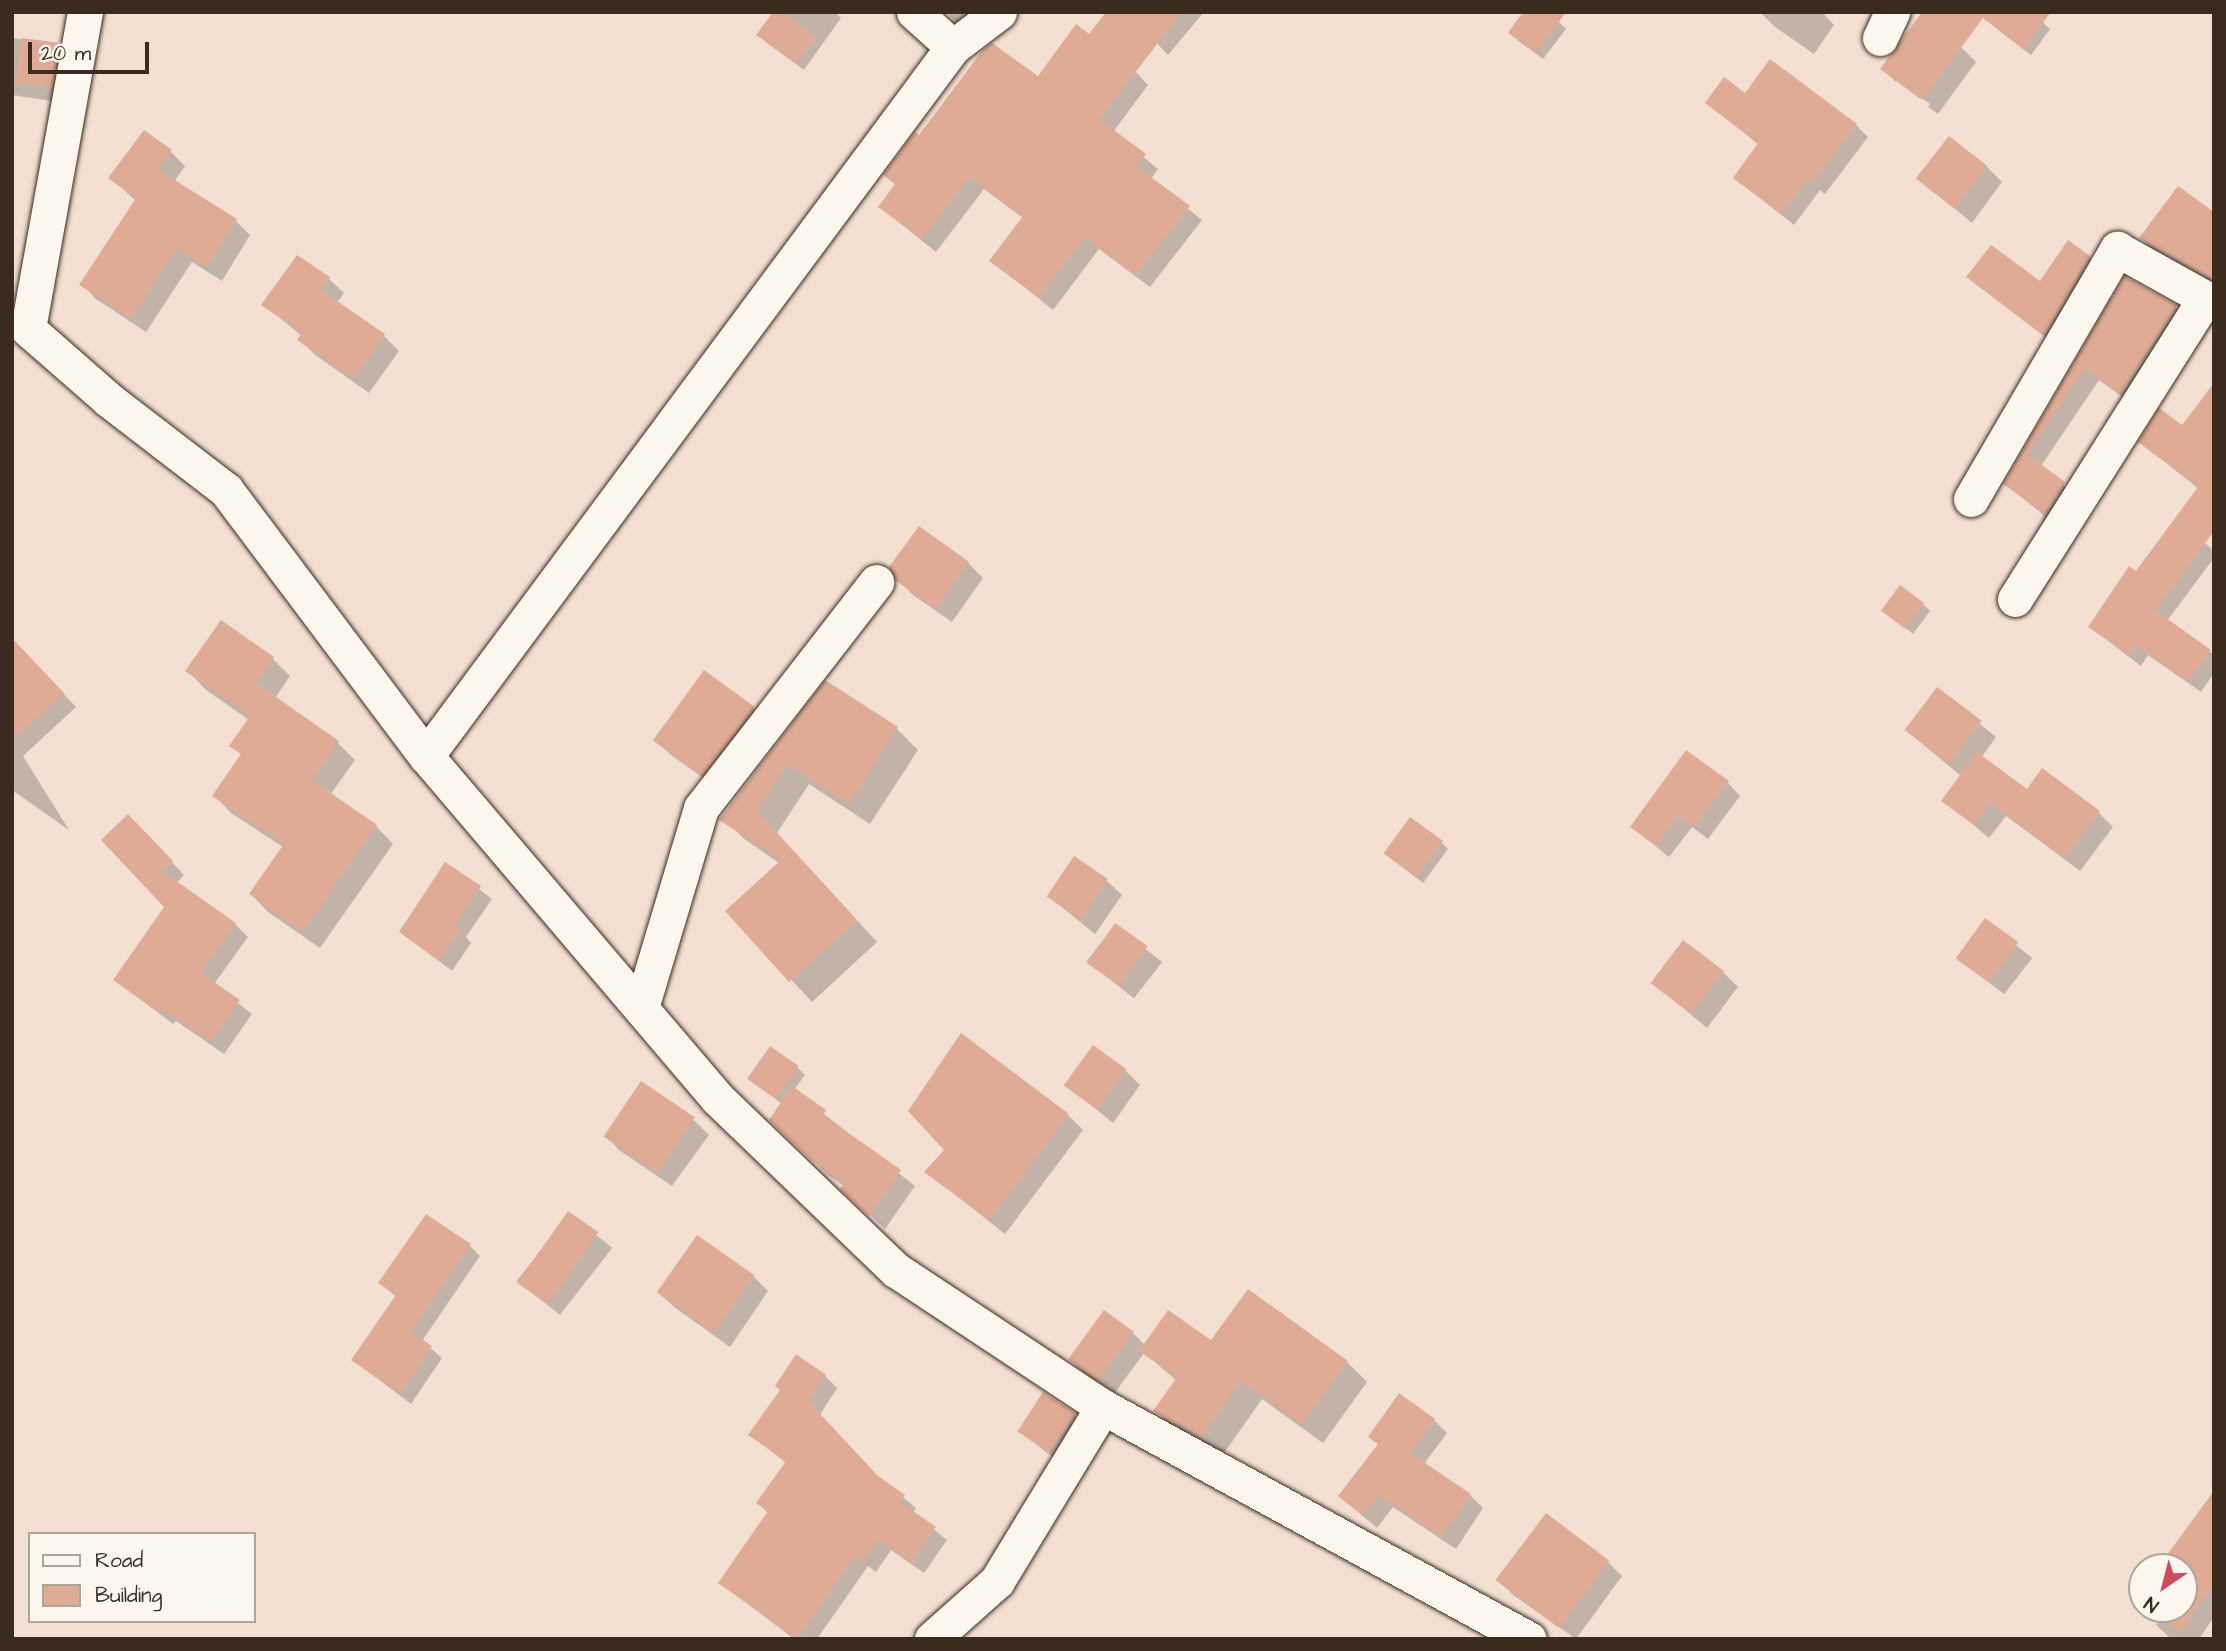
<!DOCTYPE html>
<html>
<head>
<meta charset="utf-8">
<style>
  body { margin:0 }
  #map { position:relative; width:2226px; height:1651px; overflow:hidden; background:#f3e0d2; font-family:"Architects Daughter",sans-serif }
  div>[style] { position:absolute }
  .shadow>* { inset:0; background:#0003; transform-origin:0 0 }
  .building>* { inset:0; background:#e0ab95; transform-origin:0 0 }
  .roads { filter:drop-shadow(0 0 2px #3b2a1e) drop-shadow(0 0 2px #3b2a1e) }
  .street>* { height:35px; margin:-17.5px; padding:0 17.5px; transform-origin:17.5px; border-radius:17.5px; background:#fbf7ec }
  span { translate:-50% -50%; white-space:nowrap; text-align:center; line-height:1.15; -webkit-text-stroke:5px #fbf7ec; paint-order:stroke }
  .frame { position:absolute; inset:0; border:14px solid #3b2a1e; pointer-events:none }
  .legend { position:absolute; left:28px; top:1532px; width:228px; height:91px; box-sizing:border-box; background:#fbf7ec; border:2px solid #aea59a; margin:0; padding:9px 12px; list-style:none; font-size:21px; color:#3b2a1e }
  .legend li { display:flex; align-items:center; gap:14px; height:35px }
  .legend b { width:35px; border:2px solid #aea59a }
  .north { position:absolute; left:2128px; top:1553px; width:70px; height:70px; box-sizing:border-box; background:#fbf7ec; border:2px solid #aea59a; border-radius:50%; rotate:215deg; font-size:19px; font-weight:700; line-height:28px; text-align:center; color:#3b2a1e }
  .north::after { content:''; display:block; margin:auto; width:24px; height:32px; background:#d1495b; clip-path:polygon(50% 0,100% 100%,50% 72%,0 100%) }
  .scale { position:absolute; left:28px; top:42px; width:121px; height:32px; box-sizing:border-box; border:4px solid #3b2a1e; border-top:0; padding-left:9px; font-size:21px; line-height:24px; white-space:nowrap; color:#3b2a1e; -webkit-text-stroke:5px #fbf7ec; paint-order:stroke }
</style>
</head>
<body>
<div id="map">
  <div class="shadow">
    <div style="clip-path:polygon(775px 12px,835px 12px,841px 18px,804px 70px,766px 42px)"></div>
    <div style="clip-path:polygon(946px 12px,1000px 12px,957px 23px)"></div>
    <div style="clip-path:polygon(1127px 12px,1204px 12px,1168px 55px)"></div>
    <div style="clip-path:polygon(1760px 12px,1822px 12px,1834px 25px,1814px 54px,1775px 27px)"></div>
    <div style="clip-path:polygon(1978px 14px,2043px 22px,2050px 29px,2031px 55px)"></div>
    <div style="clip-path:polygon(1559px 22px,1566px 29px,1543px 59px,1517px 40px)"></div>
    <div style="clip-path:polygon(12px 38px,58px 45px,73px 60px,65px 103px,12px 95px)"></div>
    <div style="clip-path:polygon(1961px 47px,1976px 62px,1938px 114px,1928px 107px,1930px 104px,1896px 79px,1896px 82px,1883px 69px)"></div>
    <div style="clip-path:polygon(1135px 71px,1148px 85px,1113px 132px,1158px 169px,1151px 179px,1202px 220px,1150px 287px,1099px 249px,1053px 310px,992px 261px,1023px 218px,984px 189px,936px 252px,880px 207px,896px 185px,885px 175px,919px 137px,1038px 79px)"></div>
    <div style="clip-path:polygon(1745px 95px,1856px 125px,1868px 137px,1825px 194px,1820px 190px,1794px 225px,1735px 178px,1759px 145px,1707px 103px)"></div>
    <div style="clip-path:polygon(170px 151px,185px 166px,174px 182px,236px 221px,250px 235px,222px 281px,192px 262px,146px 332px,96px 299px,82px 284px,136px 201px,111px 178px)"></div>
    <div style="clip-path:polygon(1987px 167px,2002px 182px,1972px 223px,1919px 179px)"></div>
    <div style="clip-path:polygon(2214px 214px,2214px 284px,2155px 252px,2141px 238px)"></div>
    <div style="clip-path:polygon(297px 257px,329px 279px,344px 293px,337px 303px,384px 336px,399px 351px,369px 393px,314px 354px,300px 339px,302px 336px,264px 305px)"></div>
    <div style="clip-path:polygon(2089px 257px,2100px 268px,2055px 345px,1969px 277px,2040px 284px)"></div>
    <div style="clip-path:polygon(2125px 279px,2176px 307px,2189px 320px,2135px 406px,2099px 380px,2041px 466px,2078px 497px,2055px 532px,2043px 520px,2045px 516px,2005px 484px)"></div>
    <div style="clip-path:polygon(2182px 428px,2214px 501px,2140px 442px)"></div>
    <div style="clip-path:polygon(2205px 543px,2214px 551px,2214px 558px,2167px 621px,2214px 655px,2214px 673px,2201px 692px,2148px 655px,2141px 666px,2090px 627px)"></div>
    <div style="clip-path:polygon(968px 563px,983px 578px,952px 622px,913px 595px,897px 579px)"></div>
    <div style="clip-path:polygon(1923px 604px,1930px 611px,1913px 634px,1883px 610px)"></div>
    <div style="clip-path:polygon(221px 622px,273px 659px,290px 676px,275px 698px,338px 743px,355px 760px,330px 795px,376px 826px,393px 844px,320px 948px,268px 912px,251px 894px,283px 847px,231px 813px,214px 795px,242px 756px,231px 745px,249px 720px,205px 689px,188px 671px)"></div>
    <div style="clip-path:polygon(12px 655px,33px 661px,76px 707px,23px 756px,69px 830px,12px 790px)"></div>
    <div style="clip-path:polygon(704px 673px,753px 708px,768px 722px,717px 788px,671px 755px,656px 741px)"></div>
    <div style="clip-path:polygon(826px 683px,897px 729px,918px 750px,870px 824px,809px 784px,777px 833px,877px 942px,812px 1002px,727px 911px,779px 863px,743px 838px,722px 817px)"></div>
    <div style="clip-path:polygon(1938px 690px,1996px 737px,1981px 758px,2027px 791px,2098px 812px,2113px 827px,2080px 871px,2006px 816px,1989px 838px,1944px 800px,1961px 776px,1907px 731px)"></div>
    <div style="clip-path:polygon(1728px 783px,1740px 796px,1708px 839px,1692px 827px,1669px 857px,1632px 827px)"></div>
    <div style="clip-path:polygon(141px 829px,184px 875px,176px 883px,235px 924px,248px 937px,214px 984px,252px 1014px,224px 1054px,176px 1021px,173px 1024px,115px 980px,166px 907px)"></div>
    <div style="clip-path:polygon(1441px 842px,1448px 849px,1423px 883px,1392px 859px)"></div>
    <div style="clip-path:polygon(446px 864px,492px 899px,466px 937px,471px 943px,452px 971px,401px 932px)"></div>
    <div style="clip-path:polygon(1107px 881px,1122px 895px,1095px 934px,1048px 896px)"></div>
    <div style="left:1985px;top:921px;width:60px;height:46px;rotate:38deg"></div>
    <div style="left:1115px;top:925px;width:60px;height:46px;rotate:38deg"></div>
    <div style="clip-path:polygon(1723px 972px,1738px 987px,1707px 1028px,1653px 983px)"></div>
    <div style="clip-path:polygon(798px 1068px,805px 1075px,794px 1090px,915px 1186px,885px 1229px,843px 1189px,844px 1186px,828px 1175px,771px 1120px,782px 1104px,749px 1079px)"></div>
    <div style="clip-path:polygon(1125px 1070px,1140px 1085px,1113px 1123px,1067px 1086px)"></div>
    <div style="clip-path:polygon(1068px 1115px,1083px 1130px,1005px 1234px,927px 1172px)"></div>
    <div style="clip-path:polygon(694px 1120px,709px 1135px,672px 1186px,619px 1150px,605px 1135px)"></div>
    <div style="left:569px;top:1214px;width:55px;height:85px;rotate:38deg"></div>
    <div style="clip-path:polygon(697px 1237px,753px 1276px,768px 1291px,730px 1347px,674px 1307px,659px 1293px)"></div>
    <div style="clip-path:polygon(470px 1246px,480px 1256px,422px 1341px,442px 1358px,411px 1404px,353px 1360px,396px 1297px,380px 1283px)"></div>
    <div style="clip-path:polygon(1133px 1333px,1145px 1345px,1211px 1343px,1347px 1362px,1367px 1382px,1323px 1443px,1262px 1399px,1222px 1456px,1176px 1431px,1156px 1411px,1177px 1381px,1144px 1353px,1114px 1394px,1084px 1374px,1070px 1359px)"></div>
    <div style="clip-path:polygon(825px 1376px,837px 1388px,820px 1415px,880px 1479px,916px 1508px,913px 1513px,947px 1540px,924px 1573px,891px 1550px,876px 1572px,868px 1566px,817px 1639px,794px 1639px,720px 1583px,768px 1513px,758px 1503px,786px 1463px,751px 1435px,782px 1390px)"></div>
    <div style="clip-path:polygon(1074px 1414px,1081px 1421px,1054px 1458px,1017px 1430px)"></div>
    <div style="clip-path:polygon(1434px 1420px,1447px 1433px,1424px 1464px,1470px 1495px,1483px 1508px,1456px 1549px,1393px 1507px,1377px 1528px,1340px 1496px,1379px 1445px,1370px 1437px)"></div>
    <div style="clip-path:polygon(2213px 1492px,2214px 1617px,2199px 1639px,2171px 1639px,2156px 1625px,2161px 1618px,2148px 1609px,2184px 1609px,2184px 1567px,2160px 1567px)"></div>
    <div style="clip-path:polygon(1607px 1561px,1622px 1576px,1576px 1639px,1513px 1595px,1499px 1580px)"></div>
  </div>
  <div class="building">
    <div style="clip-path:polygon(773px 12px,782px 12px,816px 37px,796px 64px,756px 35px)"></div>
    <div style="clip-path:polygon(1106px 12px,1182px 12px,1099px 119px,1146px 154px,1136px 166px,1190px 206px,1135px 275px,1085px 237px,1039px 298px,989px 261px,1023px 216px,969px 177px,922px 239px,878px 207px,895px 184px,883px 175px,915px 132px,919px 135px,982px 51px,992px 43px,1038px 76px,1076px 24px,1089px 34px)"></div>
    <div style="clip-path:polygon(1523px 12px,1566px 12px,1536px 53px,1508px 33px)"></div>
    <div style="clip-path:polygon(1922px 12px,2051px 12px,2023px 49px,1983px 18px,1922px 100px,1880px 69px)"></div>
    <div style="left:21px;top:38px;width:38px;height:45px;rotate:7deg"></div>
    <div style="clip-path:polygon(1770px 59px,1857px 124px,1812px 183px,1807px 180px,1781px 214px,1733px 178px,1758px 143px,1705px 103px,1724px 77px,1745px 93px)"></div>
    <div style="clip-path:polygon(144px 130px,172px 150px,157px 169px,237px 219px,207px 267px,177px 248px,131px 318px,79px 285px,136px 198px,108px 178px)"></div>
    <div style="left:1949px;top:136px;width:49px;height:54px;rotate:38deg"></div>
    <div style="clip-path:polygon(2178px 186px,2214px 212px,2214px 280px,2139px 238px)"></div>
    <div style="clip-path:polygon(2068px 240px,2090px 256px,2043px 335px,1966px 277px,1991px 245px,2040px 281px)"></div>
    <div style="clip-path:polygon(297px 255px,330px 277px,321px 290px,385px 334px,354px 379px,297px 340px,302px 333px,261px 305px)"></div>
    <div style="clip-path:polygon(2124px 276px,2177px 305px,2120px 394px,2085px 368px,2027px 454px,2065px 482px,2041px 520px,2044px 513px,2003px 484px)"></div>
    <div style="clip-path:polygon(2214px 383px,2214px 531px,2155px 610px,2211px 650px,2188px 682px,2136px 645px,2129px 655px,2088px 627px,2129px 566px,2136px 571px,2198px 487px,2138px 442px,2159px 408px,2182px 425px)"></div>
    <div style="clip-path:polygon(919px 526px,969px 562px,936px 609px,895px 580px,889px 567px)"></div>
    <div style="left:1900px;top:585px;width:30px;height:32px;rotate:37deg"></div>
    <div style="clip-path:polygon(221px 620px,274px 657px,256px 683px,339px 741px,312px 780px,377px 825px,302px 932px,249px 894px,284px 844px,212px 796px,241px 754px,229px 746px,250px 716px,185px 671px)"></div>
    <div style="clip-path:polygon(12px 638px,64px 693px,12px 741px)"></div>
    <div style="left:704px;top:670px;width:62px;height:87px;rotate:36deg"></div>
    <div style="clip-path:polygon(825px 680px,898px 727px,849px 804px,787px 764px,757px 811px,857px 920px,789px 982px,725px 911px,781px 860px,719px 820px)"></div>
    <div style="left:1937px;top:687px;width:56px;height:54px;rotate:37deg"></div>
    <div style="clip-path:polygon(1686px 750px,1729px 781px,1694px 827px,1679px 815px,1656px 846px,1630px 827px)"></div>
    <div style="clip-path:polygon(1977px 752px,2027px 789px,2042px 768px,2100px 811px,2064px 858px,1990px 803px,1974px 825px,1941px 801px)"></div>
    <div style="clip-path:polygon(128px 814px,173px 861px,162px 871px,236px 923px,201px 973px,240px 1000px,211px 1042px,163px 1009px,160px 1013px,113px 980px,164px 907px,101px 840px)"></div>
    <div style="left:1410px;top:817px;width:41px;height:45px;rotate:36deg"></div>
    <div style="left:1074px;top:856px;width:41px;height:49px;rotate:34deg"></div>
    <div style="clip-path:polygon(445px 862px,481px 886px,455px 926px,461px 930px,439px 961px,399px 932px)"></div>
    <div style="left:1985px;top:918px;width:41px;height:50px;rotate:36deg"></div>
    <div style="left:1115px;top:923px;width:40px;height:49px;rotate:35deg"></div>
    <div style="left:1683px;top:940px;width:51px;height:54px;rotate:37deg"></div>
    <div style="clip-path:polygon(961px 1033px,1069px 1114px,989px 1220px,924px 1172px,944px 1150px,908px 1111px)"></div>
    <div style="left:1093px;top:1045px;width:41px;height:50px;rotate:36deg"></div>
    <div style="left:770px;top:1046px;width:35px;height:40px;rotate:35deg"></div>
    <div style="left:641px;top:1081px;width:65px;height:67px;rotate:34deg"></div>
    <div style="clip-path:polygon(792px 1086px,826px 1110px,823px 1115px,901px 1170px,869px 1216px,840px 1189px,844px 1184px,811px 1160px,769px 1120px)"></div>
    <div style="left:568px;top:1211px;width:37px;height:88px;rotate:35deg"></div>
    <div style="clip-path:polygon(426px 1214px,471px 1244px,411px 1332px,432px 1346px,400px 1394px,351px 1360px,396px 1295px,378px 1283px)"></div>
    <div style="left:697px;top:1235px;width:70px;height:70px;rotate:35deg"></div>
    <div style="clip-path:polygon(1248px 1289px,1348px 1361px,1302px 1424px,1241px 1381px,1201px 1437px,1153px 1411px,1177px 1377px,1139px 1351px,1168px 1310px,1211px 1340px)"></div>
    <div style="left:1104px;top:1310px;width:37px;height:61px;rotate:36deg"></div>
    <div style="clip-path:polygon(796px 1354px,826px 1375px,808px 1401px,878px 1476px,905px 1495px,900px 1502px,936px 1527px,911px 1563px,878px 1539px,863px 1561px,855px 1556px,797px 1639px,718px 1583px,768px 1511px,756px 1503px,786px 1461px,748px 1435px,780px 1390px,775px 1386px)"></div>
    <div style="left:1043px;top:1392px;width:38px;height:47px;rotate:33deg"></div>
    <div style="clip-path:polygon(1399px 1393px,1435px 1419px,1410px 1453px,1471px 1494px,1442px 1537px,1379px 1495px,1363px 1516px,1338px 1496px,1378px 1444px,1368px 1437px)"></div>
    <div style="clip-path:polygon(2214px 1491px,2214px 1585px,2180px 1632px,2149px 1609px,2184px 1609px,2184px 1567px,2158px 1567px)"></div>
    <div style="left:1546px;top:1513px;width:79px;height:84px;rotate:37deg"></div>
  </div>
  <div class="roads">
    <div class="street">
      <div style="left:85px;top:12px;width:322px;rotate:100.2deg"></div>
      <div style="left:28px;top:329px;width:108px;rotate:41.2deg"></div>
      <div style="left:109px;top:400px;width:148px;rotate:37.6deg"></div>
      <div style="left:226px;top:490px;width:333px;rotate:53.1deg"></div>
      <div style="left:426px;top:756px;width:450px;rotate:49.6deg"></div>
      <div style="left:718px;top:1099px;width:247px;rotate:43.9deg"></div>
      <div style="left:896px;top:1270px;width:248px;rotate:33.5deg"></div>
      <div style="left:1103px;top:1407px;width:485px;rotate:28.6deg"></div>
      <div style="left:914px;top:12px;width:52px;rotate:41.9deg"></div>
      <div style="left:1880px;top:38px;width:29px;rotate:-65deg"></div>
      <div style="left:1971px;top:499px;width:290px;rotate:-59.7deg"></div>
      <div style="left:2117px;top:249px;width:111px;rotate:29.1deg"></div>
      <div style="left:2015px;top:599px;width:356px;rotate:-57.7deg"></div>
      <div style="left:426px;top:756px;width:883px;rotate:-53.38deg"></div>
      <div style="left:953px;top:47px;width:58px;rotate:-37.3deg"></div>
      <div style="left:641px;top:1008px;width:209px;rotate:-73.3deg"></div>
      <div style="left:701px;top:808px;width:286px;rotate:-52.2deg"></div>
      <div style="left:932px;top:1639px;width:87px;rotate:-41.7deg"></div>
      <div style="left:997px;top:1581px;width:204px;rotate:-58.7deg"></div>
    </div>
  </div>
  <div class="frame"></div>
  <ul class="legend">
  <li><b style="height:9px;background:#fbf7ec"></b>Road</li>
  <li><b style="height:19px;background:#e0ab95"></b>Building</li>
  </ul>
  <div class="north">N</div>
  <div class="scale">20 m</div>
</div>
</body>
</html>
